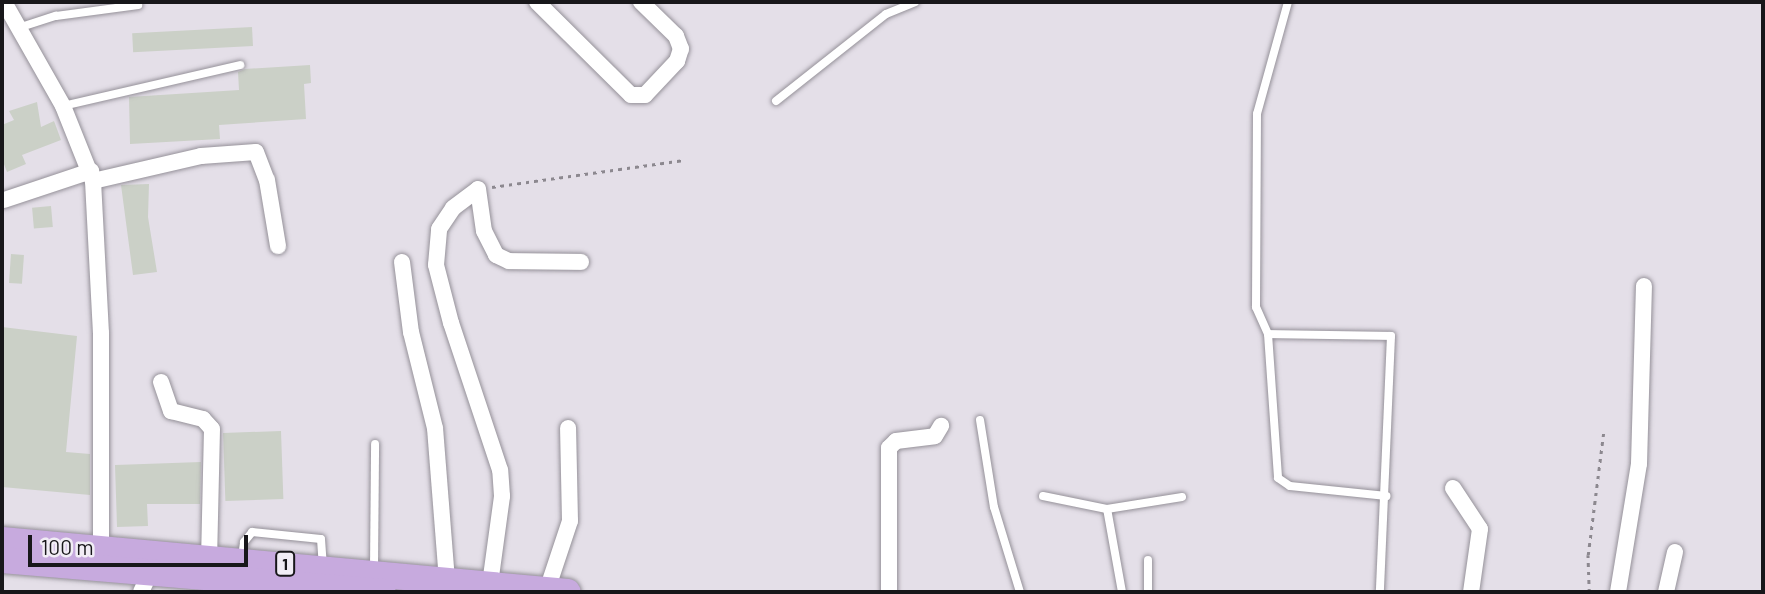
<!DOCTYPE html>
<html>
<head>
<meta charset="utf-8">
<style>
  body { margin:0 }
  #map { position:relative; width:1765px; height:594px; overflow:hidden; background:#e4dfe8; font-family:Barlow,sans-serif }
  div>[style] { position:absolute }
  .building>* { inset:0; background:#cbd0c7; transform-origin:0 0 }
  .path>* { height:2.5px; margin-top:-1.25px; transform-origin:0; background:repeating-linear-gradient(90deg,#8c888f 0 3.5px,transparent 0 8.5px) }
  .roads { filter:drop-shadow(0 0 2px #959199) drop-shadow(0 0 2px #959199) }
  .service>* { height:8px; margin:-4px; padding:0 4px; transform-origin:4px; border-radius:4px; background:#fff }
  .minor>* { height:16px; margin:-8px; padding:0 8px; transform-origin:8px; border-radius:8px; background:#fff }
  .trunk>* { height:26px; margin:-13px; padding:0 13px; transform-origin:13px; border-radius:13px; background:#c7aade }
  span { translate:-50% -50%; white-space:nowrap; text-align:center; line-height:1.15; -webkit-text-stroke:7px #f1edf5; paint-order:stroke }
  .shield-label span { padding:2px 5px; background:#f1edf5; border:2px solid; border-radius:5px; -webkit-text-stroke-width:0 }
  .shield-label { font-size:16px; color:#18171a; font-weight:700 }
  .frame { position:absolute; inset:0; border:4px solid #18171a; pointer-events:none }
  .scale { position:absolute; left:28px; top:535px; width:220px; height:32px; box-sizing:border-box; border:4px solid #18171a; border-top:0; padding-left:9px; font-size:21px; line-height:24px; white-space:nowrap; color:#18171a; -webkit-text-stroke:5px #f1edf5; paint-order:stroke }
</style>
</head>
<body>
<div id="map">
  <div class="building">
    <div style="left:252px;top:27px;width:19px;height:120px;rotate:87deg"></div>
    <div style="clip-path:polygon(310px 65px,311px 83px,304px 84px,306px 119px,219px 125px,220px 139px,130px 144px,129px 97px,239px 90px,238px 72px,245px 69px)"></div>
    <div style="clip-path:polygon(37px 102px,41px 127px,54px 121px,61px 140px,22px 155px,26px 164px,7px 172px,2px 159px,2px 125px,14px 120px,9px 111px)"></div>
    <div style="clip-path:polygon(149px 184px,148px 217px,157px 272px,133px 275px,121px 185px)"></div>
    <div style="left:51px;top:206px;width:21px;height:19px;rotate:85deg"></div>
    <div style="left:11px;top:254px;width:13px;height:29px;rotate:4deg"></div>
    <div style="clip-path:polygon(2px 327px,77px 336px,66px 452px,90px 454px,90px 495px,2px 487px)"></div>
    <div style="left:281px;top:431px;width:68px;height:58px;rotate:88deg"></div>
    <div style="clip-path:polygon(201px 462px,200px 504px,147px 504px,148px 526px,117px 527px,115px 465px)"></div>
  </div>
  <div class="path">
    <div style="left:492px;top:187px;width:194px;rotate:-8deg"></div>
    <div style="left:1589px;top:592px;width:37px;rotate:-92deg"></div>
    <div style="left:1588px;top:555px;width:127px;rotate:-82.8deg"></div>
  </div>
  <div class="roads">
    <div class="service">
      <div style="left:1288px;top:2px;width:116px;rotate:105.5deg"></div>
      <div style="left:1257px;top:114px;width:193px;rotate:90.3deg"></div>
      <div style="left:1256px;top:307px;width:30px;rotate:66deg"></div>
      <div style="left:1268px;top:334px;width:123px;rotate:0.9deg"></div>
      <div style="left:1391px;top:336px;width:256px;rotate:92.5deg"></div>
      <div style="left:18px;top:28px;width:40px;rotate:-18deg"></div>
      <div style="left:56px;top:16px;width:83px;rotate:-7.6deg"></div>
      <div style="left:776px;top:101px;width:140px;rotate:-38.3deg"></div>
      <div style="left:886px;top:14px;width:31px;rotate:-22deg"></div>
      <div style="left:63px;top:106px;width:182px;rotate:-13deg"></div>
      <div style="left:1268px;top:334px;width:144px;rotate:86deg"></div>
      <div style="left:1278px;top:478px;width:14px;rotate:34deg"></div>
      <div style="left:1290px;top:486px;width:97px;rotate:5.9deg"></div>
      <div style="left:980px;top:420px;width:88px;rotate:80.9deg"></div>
      <div style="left:994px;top:507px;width:89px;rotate:73deg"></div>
      <div style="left:1043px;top:496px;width:65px;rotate:11.5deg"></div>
      <div style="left:242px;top:557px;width:15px;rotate:-82deg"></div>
      <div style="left:244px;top:542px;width:13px;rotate:-51deg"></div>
      <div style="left:252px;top:532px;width:69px;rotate:5.8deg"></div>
      <div style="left:321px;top:539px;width:27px;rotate:86deg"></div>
      <div style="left:1148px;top:560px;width:32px;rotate:90deg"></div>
      <div style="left:374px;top:569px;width:125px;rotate:-89.5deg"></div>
      <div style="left:1122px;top:592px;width:84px;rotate:-100.2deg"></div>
      <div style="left:1107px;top:509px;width:76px;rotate:-9.1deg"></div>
    </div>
    <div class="minor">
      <div style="left:4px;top:2px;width:120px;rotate:60.4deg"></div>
      <div style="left:63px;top:106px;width:81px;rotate:68.2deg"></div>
      <div style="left:93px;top:181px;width:152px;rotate:87deg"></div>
      <div style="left:101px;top:333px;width:217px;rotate:90deg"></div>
      <div style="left:537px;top:2px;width:132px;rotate:44.7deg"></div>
      <div style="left:631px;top:95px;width:14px"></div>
      <div style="left:645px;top:95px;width:47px;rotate:-46.7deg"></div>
      <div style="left:677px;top:61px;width:13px;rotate:-72deg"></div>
      <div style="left:681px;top:49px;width:14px;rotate:-111deg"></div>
      <div style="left:676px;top:36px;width:49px;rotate:-135.8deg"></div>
      <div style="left:93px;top:181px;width:111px;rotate:-13deg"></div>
      <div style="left:201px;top:156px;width:55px;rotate:-4.2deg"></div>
      <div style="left:256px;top:152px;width:30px;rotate:69deg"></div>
      <div style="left:267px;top:180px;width:67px;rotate:80.5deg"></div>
      <div style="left:4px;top:200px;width:92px;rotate:-18.4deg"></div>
      <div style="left:402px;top:262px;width:71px;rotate:82.7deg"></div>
      <div style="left:411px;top:332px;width:99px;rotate:76deg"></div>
      <div style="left:435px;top:428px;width:151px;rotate:85.5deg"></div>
      <div style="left:161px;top:382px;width:31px;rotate:71deg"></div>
      <div style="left:171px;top:411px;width:33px;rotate:14deg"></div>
      <div style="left:203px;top:419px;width:13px;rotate:48deg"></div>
      <div style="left:212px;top:429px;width:129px;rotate:91.3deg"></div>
      <div style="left:1453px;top:488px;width:49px;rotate:56.6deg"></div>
      <div style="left:1480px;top:529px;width:64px;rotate:98.1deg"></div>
      <div style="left:490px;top:584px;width:89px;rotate:-82.2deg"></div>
      <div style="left:502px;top:496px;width:26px;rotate:-94deg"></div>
      <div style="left:500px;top:470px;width:155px;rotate:-108.4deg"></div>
      <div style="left:451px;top:323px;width:60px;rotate:-104.5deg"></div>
      <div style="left:436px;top:265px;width:36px;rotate:-85deg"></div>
      <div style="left:439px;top:229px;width:25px;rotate:-56deg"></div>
      <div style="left:453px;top:208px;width:31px;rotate:-37deg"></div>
      <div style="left:478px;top:189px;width:42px;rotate:81.9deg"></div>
      <div style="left:484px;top:231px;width:27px;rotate:63deg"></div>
      <div style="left:496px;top:255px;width:14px;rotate:25deg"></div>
      <div style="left:509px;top:261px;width:72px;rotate:0.8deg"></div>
      <div style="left:547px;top:590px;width:73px;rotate:-71.6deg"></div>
      <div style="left:570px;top:521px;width:93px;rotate:-91.2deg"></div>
      <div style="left:141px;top:592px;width:21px;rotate:-65deg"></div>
      <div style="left:889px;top:592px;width:144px;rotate:-90deg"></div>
      <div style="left:889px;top:448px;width:10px;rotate:-45deg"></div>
      <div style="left:896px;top:441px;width:39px;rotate:-7deg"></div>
      <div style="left:935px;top:436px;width:12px;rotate:-59deg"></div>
      <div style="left:1618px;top:592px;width:130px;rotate:-80.7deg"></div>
      <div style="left:1639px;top:464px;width:178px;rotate:-88.4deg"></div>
      <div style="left:1666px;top:592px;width:41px;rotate:-77.3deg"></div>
    </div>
    <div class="trunk">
      <div style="left:2px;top:540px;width:568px;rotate:5.25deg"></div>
      <div style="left:2px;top:560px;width:382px;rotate:4.8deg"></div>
    </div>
  </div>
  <div class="shield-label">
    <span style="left:285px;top:564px">1</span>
  </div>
  <div class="frame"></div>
  <div class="scale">100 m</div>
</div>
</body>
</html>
